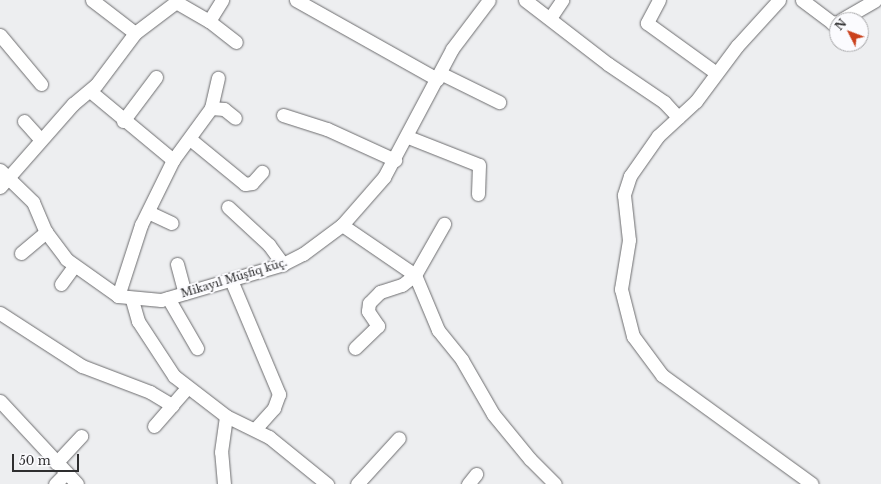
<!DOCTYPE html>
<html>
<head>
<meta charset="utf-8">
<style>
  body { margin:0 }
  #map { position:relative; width:881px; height:484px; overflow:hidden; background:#edeef0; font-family:"Libre Baskerville",serif }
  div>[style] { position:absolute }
  .roads { filter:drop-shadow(0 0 1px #6c6c6e) drop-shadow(0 0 1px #6c6c6e) }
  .minor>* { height:13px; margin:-6.5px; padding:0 6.5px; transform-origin:6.5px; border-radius:6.5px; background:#fff }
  span { translate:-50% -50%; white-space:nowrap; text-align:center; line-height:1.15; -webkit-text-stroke:4px #fbfbfe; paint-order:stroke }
  .street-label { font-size:11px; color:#2e2e2f }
  .north { position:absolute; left:829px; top:12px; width:40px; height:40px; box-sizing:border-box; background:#fbfbfe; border:1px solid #a9a9ab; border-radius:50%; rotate:312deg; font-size:11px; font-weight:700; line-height:16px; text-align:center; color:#2e2e2f }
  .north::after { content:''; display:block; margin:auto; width:14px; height:18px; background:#ca411c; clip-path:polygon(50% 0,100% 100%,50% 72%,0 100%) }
  .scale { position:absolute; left:12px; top:454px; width:67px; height:18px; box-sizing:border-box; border:2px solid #2e2e2f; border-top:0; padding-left:5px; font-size:12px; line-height:14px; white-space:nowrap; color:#2e2e2f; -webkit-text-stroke:3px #fbfbfe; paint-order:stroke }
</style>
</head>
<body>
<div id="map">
  <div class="roads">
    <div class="minor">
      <div style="left:92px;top:0;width:54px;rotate:37.5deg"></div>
      <div style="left:296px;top:0;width:162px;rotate:29.3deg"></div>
      <div style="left:525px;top:0;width:105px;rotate:37.6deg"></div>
      <div style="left:608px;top:64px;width:68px;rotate:34.2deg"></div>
      <div style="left:664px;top:102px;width:21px;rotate:47deg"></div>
      <div style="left:659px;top:0;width:26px;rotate:118deg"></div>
      <div style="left:647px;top:23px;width:85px;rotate:35.9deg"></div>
      <div style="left:779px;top:0;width:62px;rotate:132.4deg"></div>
      <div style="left:737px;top:46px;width:69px;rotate:126.7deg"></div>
      <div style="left:696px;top:101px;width:52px;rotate:137.4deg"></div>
      <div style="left:658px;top:136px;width:49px;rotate:125deg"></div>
      <div style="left:630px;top:176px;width:20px;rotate:108deg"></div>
      <div style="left:624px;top:195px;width:45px;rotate:83.7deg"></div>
      <div style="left:629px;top:240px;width:50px;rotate:99.3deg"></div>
      <div style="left:621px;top:289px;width:49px;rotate:75.7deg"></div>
      <div style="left:633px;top:336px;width:49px;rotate:53.4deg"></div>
      <div style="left:662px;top:375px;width:185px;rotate:36deg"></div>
      <div style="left:802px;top:0;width:38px;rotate:37deg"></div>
      <div style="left:832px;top:23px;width:5px;rotate:-11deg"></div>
      <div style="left:550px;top:18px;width:22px;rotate:-56deg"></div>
      <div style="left:841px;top:20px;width:39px;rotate:-30deg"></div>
      <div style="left:209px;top:21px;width:34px;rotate:38deg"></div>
      <div style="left:0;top:35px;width:64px;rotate:50.1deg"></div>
      <div style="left:440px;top:73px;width:66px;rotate:26.2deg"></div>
      <div style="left:90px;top:91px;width:108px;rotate:39.7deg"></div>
      <div style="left:211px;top:108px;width:13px;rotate:4deg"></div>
      <div style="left:224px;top:109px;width:14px;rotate:39deg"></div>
      <div style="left:283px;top:115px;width:46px;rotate:17.7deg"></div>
      <div style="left:327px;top:129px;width:75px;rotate:24.5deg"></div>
      <div style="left:24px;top:121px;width:24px;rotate:48deg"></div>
      <div style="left:123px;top:121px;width:55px;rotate:-53.1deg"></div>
      <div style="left:408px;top:137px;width:76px;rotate:21.5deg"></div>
      <div style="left:479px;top:165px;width:29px;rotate:92deg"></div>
      <div style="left:190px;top:139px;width:71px;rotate:39.3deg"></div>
      <div style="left:245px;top:184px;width:7px;rotate:-8deg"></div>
      <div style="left:252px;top:183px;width:15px;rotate:-48deg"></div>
      <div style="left:0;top:170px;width:46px;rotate:44.1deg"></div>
      <div style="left:33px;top:202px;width:33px;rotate:67deg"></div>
      <div style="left:46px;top:232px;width:34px;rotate:53deg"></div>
      <div style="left:66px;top:259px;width:64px;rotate:35.4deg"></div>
      <div style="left:118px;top:296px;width:43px;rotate:5.3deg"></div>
      <div style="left:161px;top:300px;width:127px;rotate:-16.4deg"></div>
      <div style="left:283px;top:264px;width:22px;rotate:-27deg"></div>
      <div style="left:303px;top:254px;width:49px;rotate:-36.6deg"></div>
      <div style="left:342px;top:225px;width:64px;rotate:-48.8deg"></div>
      <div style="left:384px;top:177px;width:145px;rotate:-62deg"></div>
      <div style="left:452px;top:49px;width:61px;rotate:-52.9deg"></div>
      <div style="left:0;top:187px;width:111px;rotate:-48.7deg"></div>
      <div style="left:73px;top:104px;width:30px;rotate:-40deg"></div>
      <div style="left:96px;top:85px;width:65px;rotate:-53.1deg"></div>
      <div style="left:135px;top:33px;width:51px;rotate:-37.1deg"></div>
      <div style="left:176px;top:2px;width:38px;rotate:30deg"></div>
      <div style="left:209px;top:21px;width:25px;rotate:-58deg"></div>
      <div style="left:228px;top:207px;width:56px;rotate:42.8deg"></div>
      <div style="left:269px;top:245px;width:24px;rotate:54deg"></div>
      <div style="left:148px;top:212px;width:26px;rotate:25deg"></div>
      <div style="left:342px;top:225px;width:88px;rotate:34.4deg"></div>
      <div style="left:415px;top:275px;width:60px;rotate:67.3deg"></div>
      <div style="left:438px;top:330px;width:38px;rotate:51deg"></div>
      <div style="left:462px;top:360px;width:62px;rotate:60.1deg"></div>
      <div style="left:493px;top:414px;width:58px;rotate:50.6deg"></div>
      <div style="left:530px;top:459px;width:35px;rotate:45deg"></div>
      <div style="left:21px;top:253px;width:33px;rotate:-40deg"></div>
      <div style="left:177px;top:264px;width:30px;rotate:75deg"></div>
      <div style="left:231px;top:280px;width:124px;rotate:67.2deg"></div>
      <div style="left:279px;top:394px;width:15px;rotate:110deg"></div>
      <div style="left:274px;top:408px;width:27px;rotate:132deg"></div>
      <div style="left:61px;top:284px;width:22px;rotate:-54deg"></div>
      <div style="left:118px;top:296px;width:75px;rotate:-72.1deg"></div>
      <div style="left:141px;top:225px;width:72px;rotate:-63.8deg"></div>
      <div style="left:173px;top:160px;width:64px;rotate:-53.8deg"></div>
      <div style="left:211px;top:108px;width:31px;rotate:-77deg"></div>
      <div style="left:168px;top:298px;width:58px;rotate:59.9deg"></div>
      <div style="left:132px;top:300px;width:22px;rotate:74deg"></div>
      <div style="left:138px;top:321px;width:66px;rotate:56.8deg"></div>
      <div style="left:174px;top:376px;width:66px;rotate:37.6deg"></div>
      <div style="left:226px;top:416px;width:48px;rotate:26deg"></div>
      <div style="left:269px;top:437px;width:75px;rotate:39deg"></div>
      <div style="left:0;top:313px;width:98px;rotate:32.9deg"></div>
      <div style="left:82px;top:366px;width:73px;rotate:20.9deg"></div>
      <div style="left:150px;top:392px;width:26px;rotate:31deg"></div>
      <div style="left:172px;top:405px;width:23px;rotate:-49deg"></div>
      <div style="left:355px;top:348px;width:32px;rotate:-44deg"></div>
      <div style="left:378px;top:326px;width:18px;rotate:-124deg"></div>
      <div style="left:368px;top:311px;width:8px;rotate:-83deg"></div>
      <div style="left:369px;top:303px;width:16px;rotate:-45deg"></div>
      <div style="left:380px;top:292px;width:23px;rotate:-18deg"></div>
      <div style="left:402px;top:285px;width:16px;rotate:-38deg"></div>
      <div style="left:415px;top:275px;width:59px;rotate:-60.4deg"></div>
      <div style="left:0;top:401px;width:113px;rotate:47.1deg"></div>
      <div style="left:154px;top:426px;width:28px;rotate:-49deg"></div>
      <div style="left:56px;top:463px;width:37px;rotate:-47deg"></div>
      <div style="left:55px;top:484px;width:16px;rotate:-45deg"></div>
      <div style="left:224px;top:484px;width:32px;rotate:-95deg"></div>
      <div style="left:221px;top:452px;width:36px;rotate:-82deg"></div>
      <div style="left:357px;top:484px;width:62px;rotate:-47.6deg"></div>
      <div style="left:468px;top:484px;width:13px;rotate:-51deg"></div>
    </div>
  </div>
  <div class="street-label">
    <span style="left:234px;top:278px;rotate:-17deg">Mikayıl Müşfiq küç.</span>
  </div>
  <div class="north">N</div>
  <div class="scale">50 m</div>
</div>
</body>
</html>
